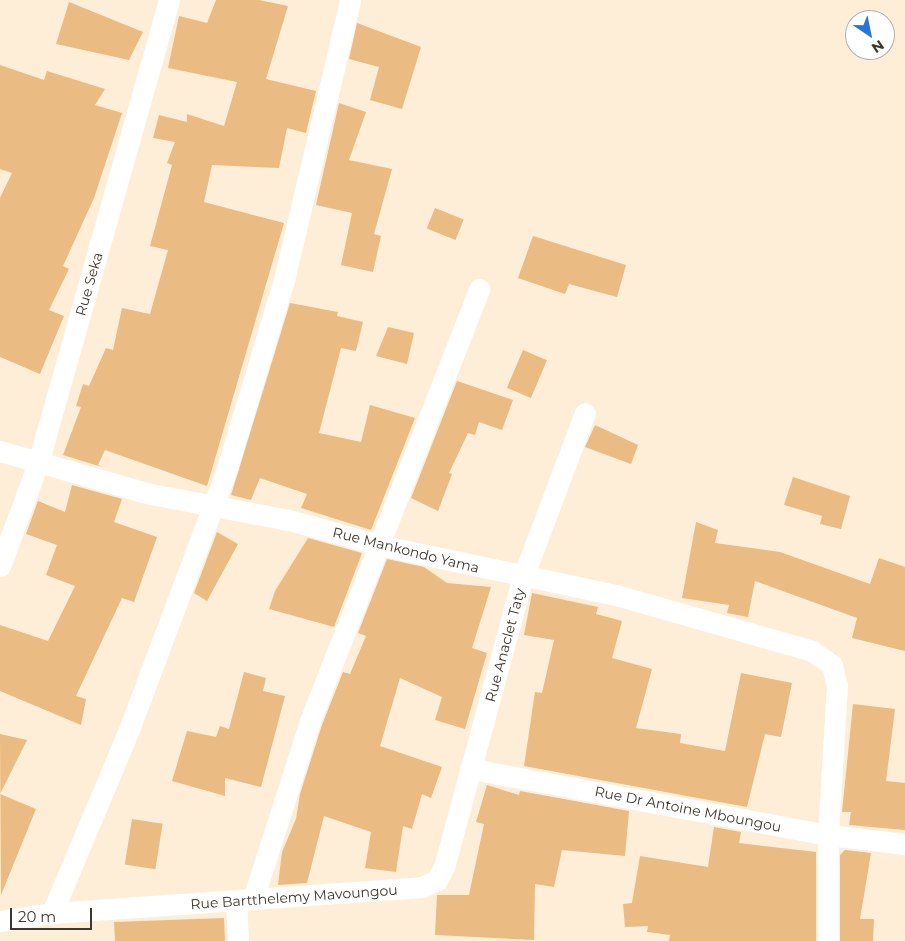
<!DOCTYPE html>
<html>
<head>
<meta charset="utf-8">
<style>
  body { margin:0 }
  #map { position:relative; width:905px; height:941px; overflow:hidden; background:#feeed8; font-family:Montserrat,sans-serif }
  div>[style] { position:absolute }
  .building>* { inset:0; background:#eabb82; transform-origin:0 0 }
  .street>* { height:21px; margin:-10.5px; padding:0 10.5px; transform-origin:10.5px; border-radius:10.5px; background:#fff }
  span { translate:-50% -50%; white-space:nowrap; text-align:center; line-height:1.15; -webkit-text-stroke:5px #fff; paint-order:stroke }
  .street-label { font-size:14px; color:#3e382f }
  .north { position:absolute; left:845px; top:10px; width:50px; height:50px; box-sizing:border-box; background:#fff; border:1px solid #b2afac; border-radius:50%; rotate:146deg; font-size:14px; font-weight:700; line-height:20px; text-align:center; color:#3e382f }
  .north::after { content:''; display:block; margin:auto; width:18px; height:22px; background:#2973de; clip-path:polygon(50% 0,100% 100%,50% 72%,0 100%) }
  .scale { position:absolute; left:10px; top:908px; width:82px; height:22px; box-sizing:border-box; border:2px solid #3e382f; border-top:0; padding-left:6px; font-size:15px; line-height:18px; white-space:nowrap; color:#3e382f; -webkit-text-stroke:4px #fff; paint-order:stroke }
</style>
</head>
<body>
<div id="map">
  <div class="building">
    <div style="clip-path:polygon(216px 0,259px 0,288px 6px,266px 79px,316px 91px,306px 133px,287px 128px,279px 168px,212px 165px,204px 202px,284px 223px,207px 486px,105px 450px,98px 465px,102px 467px,63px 455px,81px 407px,76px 406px,83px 384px,89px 386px,106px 348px,113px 350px,122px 308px,150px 314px,168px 250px,150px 246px,172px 165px,167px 163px,175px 142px,153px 138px,159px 115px,187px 122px,187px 114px,224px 126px,237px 82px,168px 68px,179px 16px,207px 23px)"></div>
    <div style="clip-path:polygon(69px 2px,143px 32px,129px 60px,56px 44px)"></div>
    <div style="clip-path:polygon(357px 23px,421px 47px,402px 109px,370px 100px,379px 67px,349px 59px)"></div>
    <div style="clip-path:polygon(0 65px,44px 80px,47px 71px,105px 89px,95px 105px,122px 113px,94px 198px,63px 266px,69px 269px,49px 310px,64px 316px,40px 374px,0 357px,0 198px,12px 173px,0 169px)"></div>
    <div style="clip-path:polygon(339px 103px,366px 112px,349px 160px,392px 169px,374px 234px,381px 236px,373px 272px,341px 265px,352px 213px,316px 205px)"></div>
    <div style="left:435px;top:208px;width:31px;height:22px;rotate:22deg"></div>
    <div style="clip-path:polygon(533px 236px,626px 265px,617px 297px,569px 284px,565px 294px,518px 278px)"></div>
    <div style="clip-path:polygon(290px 303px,338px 312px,337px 316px,363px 322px,356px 351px,341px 348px,319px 433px,361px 442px,370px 405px,415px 418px,371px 530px,301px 508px,307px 494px,260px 478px,251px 500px,231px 495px)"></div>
    <div style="clip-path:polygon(388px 327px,414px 333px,407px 364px,376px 356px)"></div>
    <div style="left:523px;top:350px;width:26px;height:41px;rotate:23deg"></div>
    <div style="clip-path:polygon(457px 381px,513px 400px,502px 430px,479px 422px,475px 435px,468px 433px,449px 473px,452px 474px,438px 511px,411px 498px)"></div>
    <div style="clip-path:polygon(595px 425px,638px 445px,631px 464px,585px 447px)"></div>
    <div style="clip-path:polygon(793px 477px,850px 496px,841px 529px,820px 524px,822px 516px,784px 505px)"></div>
    <div style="clip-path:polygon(72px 485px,122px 499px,114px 522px,157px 537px,134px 602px,122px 598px,76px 696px,86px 699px,81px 725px,0 691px,0 625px,48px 641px,75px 586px,46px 575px,57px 545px,26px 534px,38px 501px,65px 512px)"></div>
    <div style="clip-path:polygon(696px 522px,718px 530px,715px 543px,780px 552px,870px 584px,879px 558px,905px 567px,905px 651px,852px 638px,857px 618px,755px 581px,748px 617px,727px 613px,729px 605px,682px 598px)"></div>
    <div style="clip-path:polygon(217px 532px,238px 544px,207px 601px,194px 593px)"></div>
    <div style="clip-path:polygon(308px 538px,362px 553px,334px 627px,269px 609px,275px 591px)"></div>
    <div style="clip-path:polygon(387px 559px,424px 567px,447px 583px,491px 587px,472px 648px,487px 653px,465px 729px,435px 720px,442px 697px,400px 678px,380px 746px,442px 767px,431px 798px,422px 794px,412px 829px,403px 826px,396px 872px,365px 868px,371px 832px,324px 816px,307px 883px,278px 885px,282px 852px,296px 819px,300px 794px,322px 725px,343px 672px,350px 674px,366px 636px,358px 633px)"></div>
    <div style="clip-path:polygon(532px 593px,598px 607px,596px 614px,622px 621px,612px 658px,652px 669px,636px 728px,681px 734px,680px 743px,725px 751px,741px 673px,792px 683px,781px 737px,765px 734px,747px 807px,524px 766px,535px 692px,542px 693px,554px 640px,524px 635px)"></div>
    <div style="clip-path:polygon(244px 672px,266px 678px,263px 691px,285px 696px,261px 787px,225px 778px,225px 796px,172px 781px,187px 731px,216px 737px,220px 726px,229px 729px)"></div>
    <div style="clip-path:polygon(853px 704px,895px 709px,886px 781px,905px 783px,905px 830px,849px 825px,851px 812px,842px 812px)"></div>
    <div style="clip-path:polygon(0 734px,27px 740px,0 794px,36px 809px,1px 895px)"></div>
    <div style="clip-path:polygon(487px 785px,519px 795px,520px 791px,629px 811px,625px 856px,562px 850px,554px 887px,535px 884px,534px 940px,435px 935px,437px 895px,469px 895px,484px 824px,476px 822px)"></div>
    <div style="left:132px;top:819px;width:31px;height:46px;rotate:9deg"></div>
    <div style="clip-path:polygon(714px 827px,741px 832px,739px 843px,816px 852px,816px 941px,669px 941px,670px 935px,647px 932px,648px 926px,625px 927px,623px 904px,632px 903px,640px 856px,708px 867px)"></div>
    <div style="clip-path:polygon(845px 850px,871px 853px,860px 919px,874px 919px,873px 941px,840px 941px,840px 855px)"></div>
    <div style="clip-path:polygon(224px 918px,225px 941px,115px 941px,114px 922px)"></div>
  </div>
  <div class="street">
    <div style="left:0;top:451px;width:152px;rotate:16deg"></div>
    <div style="left:146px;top:493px;width:146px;rotate:10.7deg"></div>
    <div style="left:289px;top:520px;width:93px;rotate:15.5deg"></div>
    <div style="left:379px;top:545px;width:242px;rotate:11.9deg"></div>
    <div style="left:616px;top:595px;width:204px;rotate:15.9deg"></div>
    <div style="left:812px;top:651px;width:24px;rotate:35deg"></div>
    <div style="left:832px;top:665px;width:22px;rotate:77deg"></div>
    <div style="left:837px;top:686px;width:149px;rotate:93.5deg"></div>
    <div style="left:828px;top:835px;width:106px;rotate:90deg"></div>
    <div style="left:0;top:566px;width:110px;rotate:-69.7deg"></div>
    <div style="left:38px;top:463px;width:481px;rotate:-74.2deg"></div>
    <div style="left:472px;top:769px;width:362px;rotate:10.5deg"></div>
    <div style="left:828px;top:835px;width:78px;rotate:6.7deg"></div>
    <div style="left:253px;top:899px;width:187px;rotate:-72.2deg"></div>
    <div style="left:310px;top:721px;width:464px;rotate:-68.6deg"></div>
    <div style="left:236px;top:902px;width:39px;rotate:87deg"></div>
    <div style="left:52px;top:913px;width:202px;rotate:-67.2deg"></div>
    <div style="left:130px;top:727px;width:272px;rotate:-69.4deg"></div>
    <div style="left:226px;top:472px;width:201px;rotate:-73.2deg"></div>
    <div style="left:284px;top:280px;width:288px;rotate:-76.7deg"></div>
    <div style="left:0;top:921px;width:53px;rotate:-8.7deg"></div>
    <div style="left:52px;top:913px;width:371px;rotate:-4deg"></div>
    <div style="left:422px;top:887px;width:17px;rotate:-25deg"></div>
    <div style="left:437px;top:880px;width:15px;rotate:-62deg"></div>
    <div style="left:444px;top:867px;width:301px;rotate:-74.8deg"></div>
    <div style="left:523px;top:577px;width:175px;rotate:-69.3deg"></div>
  </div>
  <div class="street-label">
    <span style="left:89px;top:284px;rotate:-74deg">Rue Seka</span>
    <span style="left:406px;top:550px;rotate:14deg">Rue Mankondo Yama</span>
    <span style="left:505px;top:645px;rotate:-75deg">Rue Anaclet Taty</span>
    <span style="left:688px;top:809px;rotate:11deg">Rue Dr Antoine Mboungou</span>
    <span style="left:294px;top:897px;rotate:-4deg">Rue Bartthelemy Mavoungou</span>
  </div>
  <div class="north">N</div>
  <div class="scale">20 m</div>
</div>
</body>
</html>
